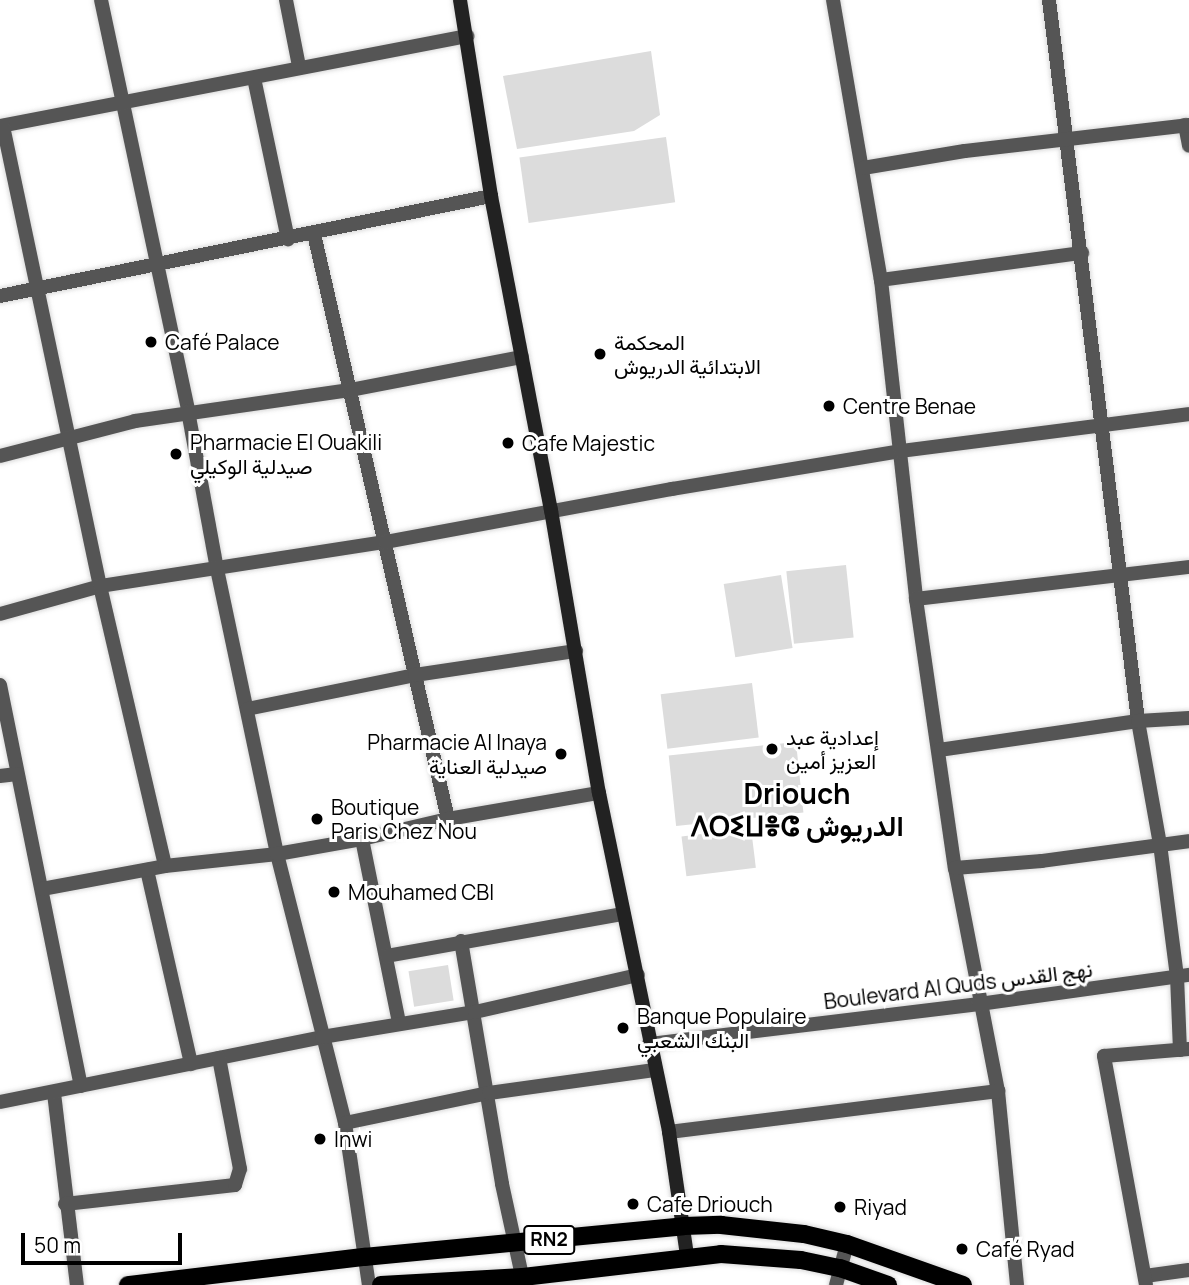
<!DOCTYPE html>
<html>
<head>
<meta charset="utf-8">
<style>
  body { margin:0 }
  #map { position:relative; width:1189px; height:1285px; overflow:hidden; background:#fff; font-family:Manrope,Vazirmatn,"Noto Sans Tifinagh",sans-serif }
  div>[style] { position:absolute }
  .green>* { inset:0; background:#dcdcdc; transform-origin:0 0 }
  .roads { filter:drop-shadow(0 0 2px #dbdbdb) drop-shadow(0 0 2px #dbdbdb) }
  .street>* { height:14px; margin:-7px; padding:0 7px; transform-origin:7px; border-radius:7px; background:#555 }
  .secondary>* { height:14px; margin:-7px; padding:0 7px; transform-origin:7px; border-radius:7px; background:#222 }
  .primary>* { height:18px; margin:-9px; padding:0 9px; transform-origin:9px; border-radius:9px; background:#000 }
  .dots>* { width:19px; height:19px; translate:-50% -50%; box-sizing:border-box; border:4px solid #fff; border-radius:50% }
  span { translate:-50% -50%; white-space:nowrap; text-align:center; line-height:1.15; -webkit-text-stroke:6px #fff; paint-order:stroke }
  .shield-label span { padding:2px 5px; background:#fff; border:2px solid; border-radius:5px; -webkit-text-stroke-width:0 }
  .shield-label { font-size:19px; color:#000; font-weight:700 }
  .poi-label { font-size:21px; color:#000 }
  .left { translate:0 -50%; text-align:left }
  .right { translate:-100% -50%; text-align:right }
  .street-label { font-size:21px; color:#000 }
  .district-label { font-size:28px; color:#000; font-weight:700 }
  .scale { position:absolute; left:21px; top:1233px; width:161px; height:32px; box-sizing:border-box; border:4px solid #000; border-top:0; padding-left:9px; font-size:21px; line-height:24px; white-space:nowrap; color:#000; -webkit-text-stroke:5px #fff; paint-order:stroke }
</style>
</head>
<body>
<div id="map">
  <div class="green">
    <div style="clip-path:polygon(651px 51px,660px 115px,634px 131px,517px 149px,503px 76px)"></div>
    <div style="left:666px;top:137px;width:66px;height:148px;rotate:82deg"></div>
    <div style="left:846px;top:565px;width:73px;height:60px;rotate:84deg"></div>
    <div style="left:781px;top:575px;width:74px;height:58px;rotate:81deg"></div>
    <div style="left:752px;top:683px;width:55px;height:92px;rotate:83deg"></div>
    <div style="left:796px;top:742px;width:71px;height:128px;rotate:84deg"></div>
    <div style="left:751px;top:828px;width:40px;height:70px;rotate:83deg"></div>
    <div style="left:448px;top:965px;width:36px;height:40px;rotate:81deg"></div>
  </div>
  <div class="roads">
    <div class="street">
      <div style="left:101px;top:0;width:420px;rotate:78deg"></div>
      <div style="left:188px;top:411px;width:161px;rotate:79.6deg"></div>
      <div style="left:217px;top:569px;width:291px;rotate:78.1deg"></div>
      <div style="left:277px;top:854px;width:277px;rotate:75.8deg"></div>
      <div style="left:345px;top:1123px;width:164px;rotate:81.6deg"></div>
      <div style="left:286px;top:0;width:67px;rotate:78.9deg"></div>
      <div style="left:833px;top:0;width:284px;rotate:80.3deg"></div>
      <div style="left:881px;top:280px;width:321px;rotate:83.7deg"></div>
      <div style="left:916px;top:599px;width:272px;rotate:81.8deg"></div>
      <div style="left:955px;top:868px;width:227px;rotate:79.1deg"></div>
      <div style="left:998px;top:1091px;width:195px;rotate:84.4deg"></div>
      <div style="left:1049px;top:0;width:726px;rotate:82.96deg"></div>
      <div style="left:1138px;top:721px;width:125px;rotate:79.9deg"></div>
      <div style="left:1160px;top:844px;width:133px;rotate:82.7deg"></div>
      <div style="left:1177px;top:976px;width:74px;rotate:87.7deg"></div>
      <div style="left:254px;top:78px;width:165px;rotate:78.1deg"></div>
      <div style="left:1185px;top:125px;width:21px;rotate:79deg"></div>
      <div style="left:0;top:126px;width:476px;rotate:-10.9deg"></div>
      <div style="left:3px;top:126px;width:470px;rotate:78.1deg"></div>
      <div style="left:100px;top:586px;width:287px;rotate:76.9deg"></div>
      <div style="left:863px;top:168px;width:103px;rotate:-9.5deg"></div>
      <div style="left:965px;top:151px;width:226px;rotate:-6.6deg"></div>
      <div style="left:314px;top:234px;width:600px;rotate:77.1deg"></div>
      <div style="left:881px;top:280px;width:203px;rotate:-7.7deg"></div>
      <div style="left:0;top:296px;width:501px;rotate:-11.51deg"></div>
      <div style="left:0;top:456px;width:139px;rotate:-14.5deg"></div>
      <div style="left:135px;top:421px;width:217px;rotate:-8.2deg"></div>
      <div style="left:350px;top:390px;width:175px;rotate:-10.9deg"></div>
      <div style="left:916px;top:599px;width:275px;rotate:-6.7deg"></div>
      <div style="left:0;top:614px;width:104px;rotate:-15.6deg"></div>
      <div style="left:100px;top:586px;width:288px;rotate:-8.8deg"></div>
      <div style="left:385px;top:542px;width:292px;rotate:-10.5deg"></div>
      <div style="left:672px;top:489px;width:232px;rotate:-9.4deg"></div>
      <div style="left:901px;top:451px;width:290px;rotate:-7.3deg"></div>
      <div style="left:0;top:685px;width:409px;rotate:78.6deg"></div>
      <div style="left:247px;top:709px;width:171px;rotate:-11.4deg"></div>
      <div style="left:415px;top:675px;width:163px;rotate:-8.5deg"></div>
      <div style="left:939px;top:750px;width:201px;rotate:-8.3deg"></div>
      <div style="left:1138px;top:721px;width:51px;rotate:-3.4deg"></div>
      <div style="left:0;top:776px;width:17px;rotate:-7deg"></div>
      <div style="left:362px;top:839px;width:188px;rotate:78.6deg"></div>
      <div style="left:955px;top:868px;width:87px;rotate:-4.6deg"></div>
      <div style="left:1042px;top:861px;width:148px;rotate:-7.7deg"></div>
      <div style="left:147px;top:870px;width:199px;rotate:77.2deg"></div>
      <div style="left:42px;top:889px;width:125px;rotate:-10.6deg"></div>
      <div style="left:165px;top:866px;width:113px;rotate:-6.1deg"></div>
      <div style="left:277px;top:854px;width:86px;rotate:-10deg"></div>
      <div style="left:362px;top:839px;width:88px;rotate:-13.1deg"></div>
      <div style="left:448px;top:819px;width:153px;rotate:-9.8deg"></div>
      <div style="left:461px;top:941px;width:246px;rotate:80.4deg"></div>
      <div style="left:502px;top:1184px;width:103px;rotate:77.7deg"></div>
      <div style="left:387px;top:956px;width:240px;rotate:-10.1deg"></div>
      <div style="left:649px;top:1044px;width:332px;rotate:-6.9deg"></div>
      <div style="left:979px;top:1004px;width:212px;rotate:-7.9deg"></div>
      <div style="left:54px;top:1093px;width:193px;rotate:83.2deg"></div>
      <div style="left:0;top:1102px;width:328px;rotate:-11.4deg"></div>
      <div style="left:322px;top:1037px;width:155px;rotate:-9.3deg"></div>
      <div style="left:475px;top:1012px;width:167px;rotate:-12.8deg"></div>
      <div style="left:345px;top:1123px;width:147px;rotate:-11.8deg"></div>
      <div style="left:489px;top:1093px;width:167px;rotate:-7.9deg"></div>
      <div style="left:669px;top:1132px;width:332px;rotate:-7.1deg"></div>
      <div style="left:65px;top:1204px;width:171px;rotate:-6.4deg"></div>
      <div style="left:235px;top:1185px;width:17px;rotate:-73deg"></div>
      <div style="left:240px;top:1169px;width:113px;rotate:-100.7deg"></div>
      <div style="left:1145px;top:1276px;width:44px;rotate:-7.8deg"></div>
      <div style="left:836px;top:1285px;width:42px;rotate:-75deg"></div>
      <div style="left:1146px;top:1285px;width:233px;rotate:-100.4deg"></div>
      <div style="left:1104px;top:1056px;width:85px;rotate:-4.7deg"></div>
    </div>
    <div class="secondary">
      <div style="left:460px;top:0;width:198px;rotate:81deg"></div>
      <div style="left:491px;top:196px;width:320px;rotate:79.2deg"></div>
      <div style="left:551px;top:510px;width:287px;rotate:80.4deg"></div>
      <div style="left:599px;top:793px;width:346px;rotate:78.3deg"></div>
      <div style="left:669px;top:1132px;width:125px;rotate:81.7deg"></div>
    </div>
    <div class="primary">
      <div style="left:128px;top:1285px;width:238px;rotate:-6.8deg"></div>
      <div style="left:364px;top:1257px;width:321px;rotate:-5.5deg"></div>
      <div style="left:684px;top:1226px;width:37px;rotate:-2deg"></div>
      <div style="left:721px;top:1225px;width:83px;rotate:6.2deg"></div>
      <div style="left:804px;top:1234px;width:44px;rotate:13.1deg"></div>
      <div style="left:847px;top:1244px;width:123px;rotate:19.5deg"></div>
      <div style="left:381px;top:1285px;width:142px;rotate:-3.2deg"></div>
      <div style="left:523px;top:1277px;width:199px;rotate:-6.6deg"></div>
      <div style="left:721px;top:1254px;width:80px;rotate:4.3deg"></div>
      <div style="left:801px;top:1260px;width:40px;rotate:12deg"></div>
      <div style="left:840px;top:1268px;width:51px;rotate:19.5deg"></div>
    </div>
  </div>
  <div class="dots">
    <div style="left:151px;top:342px;background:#000"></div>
    <div style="left:600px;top:354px;background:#000"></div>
    <div style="left:829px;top:406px;background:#000"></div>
    <div style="left:508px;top:443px;background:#000"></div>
    <div style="left:176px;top:454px;background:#000"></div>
    <div style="left:772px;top:749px;background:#000"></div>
    <div style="left:561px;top:754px;background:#000"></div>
    <div style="left:317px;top:819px;background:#000"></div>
    <div style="left:334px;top:892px;background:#000"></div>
    <div style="left:623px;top:1028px;background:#000"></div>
    <div style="left:320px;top:1139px;background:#000"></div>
    <div style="left:633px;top:1204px;background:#000"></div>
    <div style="left:840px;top:1207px;background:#000"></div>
    <div style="left:962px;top:1249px;background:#000"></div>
  </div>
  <div class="shield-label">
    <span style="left:549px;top:1240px">RN2</span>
  </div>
  <div class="poi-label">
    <span class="left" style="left:165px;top:342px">Café Palace</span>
    <span class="left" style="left:614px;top:354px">المحكمة<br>الابتدائية الدريوش</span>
    <span class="left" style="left:843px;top:406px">Centre Benae</span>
    <span class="left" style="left:190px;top:454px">Pharmacie El Ouakili<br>صيدلية الوكيلي</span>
    <span class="left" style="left:522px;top:443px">Cafe Majestic</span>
    <span class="left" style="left:786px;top:749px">إعدادية عبد<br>العزيز أمين</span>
    <span class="right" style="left:547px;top:754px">Pharmacie Al Inaya<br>صيدلية العناية</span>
    <span class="left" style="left:331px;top:819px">Boutique<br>Paris Chez Nou</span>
    <span class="left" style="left:348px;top:892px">Mouhamed CBI</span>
    <span class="left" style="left:637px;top:1028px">Banque Populaire<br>البنك الشعبي</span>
    <span class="left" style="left:334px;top:1139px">Inwi</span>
    <span class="left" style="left:647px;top:1204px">Cafe Driouch</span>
    <span class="left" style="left:854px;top:1207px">Riyad</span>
    <span class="left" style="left:976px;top:1249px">Café Ryad</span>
  </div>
  <div class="street-label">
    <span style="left:958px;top:985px;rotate:-7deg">Boulevard Al Quds نهج القدس</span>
  </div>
  <div class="district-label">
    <span style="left:797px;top:809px">Driouch<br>ⴷⵔⵉⵡⴻⵛ الدريوش</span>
  </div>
  <div class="scale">50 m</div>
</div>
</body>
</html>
